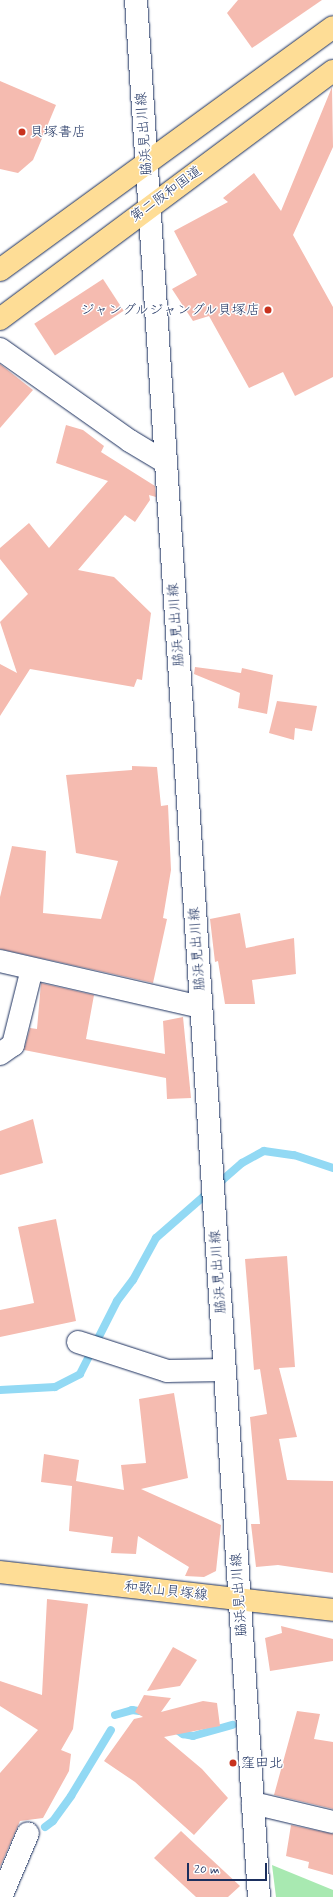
<!DOCTYPE html>
<html>
<head>
<meta charset="utf-8">
<style>
  body { margin:0 }
  #map { position:relative; width:333px; height:1897px; overflow:hidden; background:#fff; font-family:Mynerve,"Klee One",sans-serif }
  div>[style] { position:absolute }
  .green>* { inset:0; background:#a8e9b1 }
  .stream>* { height:8px; margin:-4px; padding:0 4px; transform-origin:4px; border-radius:4px; background:#92d9f4 }
  .building>* { inset:0; background:#f5bbb0; transform-origin:0 0 }
  .roads { filter:drop-shadow(0 0 1px #1b2f5e) drop-shadow(0 0 1px #1b2f5e) }
  .minor>* { height:22px; margin:-11px; padding:0 11px; transform-origin:11px; border-radius:11px; background:#fff }
  .tertiary>* { height:22px; margin:-11px; padding:0 11px; transform-origin:11px; border-radius:11px; background:#fff }
  .primary>* { height:22px; margin:-11px; padding:0 11px; transform-origin:11px; border-radius:11px; background:#fedd96 }
  .trunk>* { height:22px; margin:-11px; padding:0 11px; transform-origin:11px; border-radius:11px; background:#fedd96 }
  .dots>* { width:11px; height:11px; translate:-50% -50%; box-sizing:border-box; border:2px solid #fff; border-radius:50% }
  span { translate:-50% -50%; white-space:nowrap; text-align:center; line-height:1.15; -webkit-text-stroke:3px #fff; paint-order:stroke }
  .poi-label { font-size:14px; color:#1b2f5e }
  .left { translate:0 -50%; text-align:left }
  .right { translate:-100% -50%; text-align:right }
  .street-label { font-size:14px; color:#1b2f5e }
  .scale { position:absolute; left:187px; top:1863px; width:80px; height:18px; box-sizing:border-box; border:2px solid #1b2f5e; border-top:0; padding-left:5px; font-size:12px; line-height:14px; white-space:nowrap; color:#1b2f5e; -webkit-text-stroke:3px #fff; paint-order:stroke }
</style>
</head>
<body>
<div id="map">
  <div class="green">
    <div style="clip-path:polygon(272px 1865px,333px 1890px,333px 1897px,276px 1897px)"></div>
  </div>
  <div class="stream">
    <div style="left:0;top:1390px;width:55px;rotate:-3.1deg"></div>
    <div style="left:55px;top:1387px;width:28px;rotate:-27deg"></div>
    <div style="left:80px;top:1374px;width:82px;rotate:-63.1deg"></div>
    <div style="left:117px;top:1301px;width:26px;rotate:-53deg"></div>
    <div style="left:133px;top:1280px;width:48px;rotate:-61.3deg"></div>
    <div style="left:156px;top:1238px;width:114px;rotate:-41.1deg"></div>
    <div style="left:242px;top:1163px;width:25px;rotate:-29deg"></div>
    <div style="left:264px;top:1151px;width:30px;rotate:8deg"></div>
    <div style="left:294px;top:1155px;width:41px;rotate:18.4deg"></div>
    <div style="left:115px;top:1715px;width:18px;rotate:-16deg"></div>
    <div style="left:132px;top:1710px;width:15px;rotate:8deg"></div>
    <div style="left:174px;top:1728px;width:11px;rotate:34deg"></div>
    <div style="left:183px;top:1734px;width:10px;rotate:11deg"></div>
    <div style="left:193px;top:1736px;width:41px;rotate:-15.8deg"></div>
    <div style="left:45px;top:1827px;width:10px;rotate:-37deg"></div>
    <div style="left:53px;top:1821px;width:31px;rotate:-54deg"></div>
    <div style="left:71px;top:1796px;width:77px;rotate:-58.8deg"></div>
  </div>
  <div class="building">
    <div style="clip-path:polygon(238px 0,322px 0,252px 48px,227px 13px)"></div>
    <div style="clip-path:polygon(0 81px,56px 105px,33px 160px,18px 173px,0 169px)"></div>
    <div style="clip-path:polygon(332px 87px,333px 147px,293px 235px,333px 307px,333px 377px,295px 396px,283px 372px,249px 388px,209px 316px,193px 321px,172px 289px,197px 275px,174px 231px,228px 202px,223px 198px,254px 173px,281px 211px)"></div>
    <div style="left:103px;top:279px;width:38px;height:82px;rotate:57deg"></div>
    <div style="clip-path:polygon(0 364px,33px 390px,0 428px)"></div>
    <div style="clip-path:polygon(66px 425px,83px 430px,104px 446px,101px 452px,155px 486px,156px 497px,149px 495px,150px 500px,135px 522px,125px 515px,78px 570px,114px 577px,151px 613px,142px 680px,137px 679px,134px 687px,30px 669px,0 716px,0 664px,17px 673px,0 622px,28px 594px,0 559px,0 548px,29px 523px,49px 548px,108px 481px,56px 463px)"></div>
    <div style="clip-path:polygon(195px 667px,241px 673px,242px 668px,273px 675px,267px 714px,238px 708px,240px 693px,194px 674px)"></div>
    <div style="clip-path:polygon(277px 701px,317px 706px,312px 731px,295px 728px,294px 740px,269px 733px)"></div>
    <div style="clip-path:polygon(132px 766px,157px 767px,161px 806px,168px 805px,171px 870px,163px 918px,167px 919px,153px 983px,0 949px,0 897px,12px 846px,46px 851px,43px 913px,101px 919px,118px 861px,76px 853px,66px 775px,132px 770px)"></div>
    <div style="clip-path:polygon(240px 913px,246px 948px,294px 938px,296px 974px,252px 980px,255px 1004px,225px 1004px,218px 961px,215px 962px,210px 919px)"></div>
    <div style="clip-path:polygon(41px 983px,94px 995px,86px 1039px,165px 1054px,163px 1021px,183px 1017px,191px 1098px,167px 1099px,166px 1078px,24px 1050px,30px 1028px,37px 1029px)"></div>
    <div style="clip-path:polygon(33px 1119px,43px 1163px,0 1175px,0 1131px)"></div>
    <div style="clip-path:polygon(56px 1219px,76px 1321px,0 1337px,0 1310px,34px 1303px,18px 1227px)"></div>
    <div style="clip-path:polygon(287px 1256px,295px 1367px,279px 1368px,297px 1437px,279px 1439px,287px 1480px,333px 1481px,333px 1573px,278px 1565px,256px 1567px,251px 1524px,260px 1524px,250px 1417px,267px 1414px,260px 1369px,254px 1370px,245px 1259px)"></div>
    <div style="clip-path:polygon(174px 1393px,188px 1478px,141px 1489px,221px 1525px,216px 1571px,204px 1577px,185px 1576px,189px 1567px,138px 1536px,136px 1554px,111px 1553px,113px 1537px,69px 1531px,72px 1486px,41px 1482px,44px 1454px,79px 1460px,76px 1481px,124px 1490px,121px 1465px,146px 1463px,139px 1399px)"></div>
    <div style="clip-path:polygon(47px 1599px,88px 1604px,73px 1729px,61px 1750px,71px 1754px,69px 1771px,43px 1818px,20px 1821px,0 1867px,0 1773px,38px 1730px,0 1706px,0 1681px,42px 1695px)"></div>
    <div style="clip-path:polygon(281px 1626px,333px 1639px,333px 1661px,270px 1671px,265px 1638px,282px 1633px)"></div>
    <div style="clip-path:polygon(173px 1647px,197px 1660px,180px 1686px,147px 1691px)"></div>
    <div style="clip-path:polygon(144px 1695px,171px 1698px,161px 1712px,203px 1701px,217px 1703px,220px 1726px,164px 1737px,202px 1769px,228px 1798px,194px 1835px,135px 1782px,104px 1761px,134px 1719px,143px 1717px,135px 1712px)"></div>
    <div style="clip-path:polygon(297px 1711px,320px 1714px,314px 1739px,333px 1742px,333px 1809px,274px 1795px)"></div>
    <div style="clip-path:polygon(291px 1825px,333px 1834px,333px 1875px,308px 1868px,309px 1862px,286px 1856px)"></div>
    <div style="clip-path:polygon(181px 1831px,240px 1886px,228px 1897px,196px 1897px,154px 1858px)"></div>
  </div>
  <div class="roads">
    <div class="minor">
      <div style="left:0;top:349px;width:159px;rotate:35.3deg"></div>
      <div style="left:130px;top:441px;width:41px;rotate:31deg"></div>
      <div style="left:0;top:961px;width:206px;rotate:12.9deg"></div>
      <div style="left:0;top:1054px;width:16px;rotate:-35deg"></div>
      <div style="left:13px;top:1045px;width:78px;rotate:-76deg"></div>
      <div style="left:78px;top:1342px;width:94px;rotate:18deg"></div>
      <div style="left:167px;top:1371px;width:57px;rotate:-1deg"></div>
      <div style="left:253px;top:1803px;width:82px;rotate:13.4deg"></div>
      <div style="left:1px;top:1897px;width:69px;rotate:-67.1deg"></div>
    </div>
    <div class="tertiary">
      <div style="left:136px;top:0;width:1901px;rotate:86.29deg"></div>
    </div>
    <div class="primary">
      <div style="left:0;top:1572px;width:335px;rotate:6.5deg"></div>
    </div>
    <div class="trunk">
      <div style="left:0;top:270px;width:412px;rotate:-36.1deg"></div>
      <div style="left:0;top:319px;width:415px;rotate:-36.7deg"></div>
    </div>
  </div>
  <div class="dots">
    <div style="left:22px;top:132px;background:#c8321e"></div>
    <div style="left:268px;top:310px;background:#c8321e"></div>
    <div style="left:233px;top:1763px;background:#c8321e"></div>
  </div>
  <div class="poi-label">
    <span class="left" style="left:30px;top:132px">貝塚書店</span>
    <span class="right" style="left:260px;top:310px">ジャングルジャングル貝塚店</span>
    <span class="left" style="left:241px;top:1763px">窪田北</span>
  </div>
  <div class="street-label">
    <span style="left:144px;top:134px;rotate:-94deg">脇浜見出川線</span>
    <span style="left:166px;top:194px;rotate:-36deg">第二阪和国道</span>
    <span style="left:176px;top:625px;rotate:-94deg">脇浜見出川線</span>
    <span style="left:197px;top:949px;rotate:-94deg">脇浜見出川線</span>
    <span style="left:218px;top:1272px;rotate:-94deg">脇浜見出川線</span>
    <span style="left:166px;top:1591px;rotate:6deg">和歌山貝塚線</span>
    <span style="left:239px;top:1595px;rotate:-94deg">脇浜見出川線</span>
  </div>
  <div class="scale">20 m</div>
</div>
</body>
</html>
